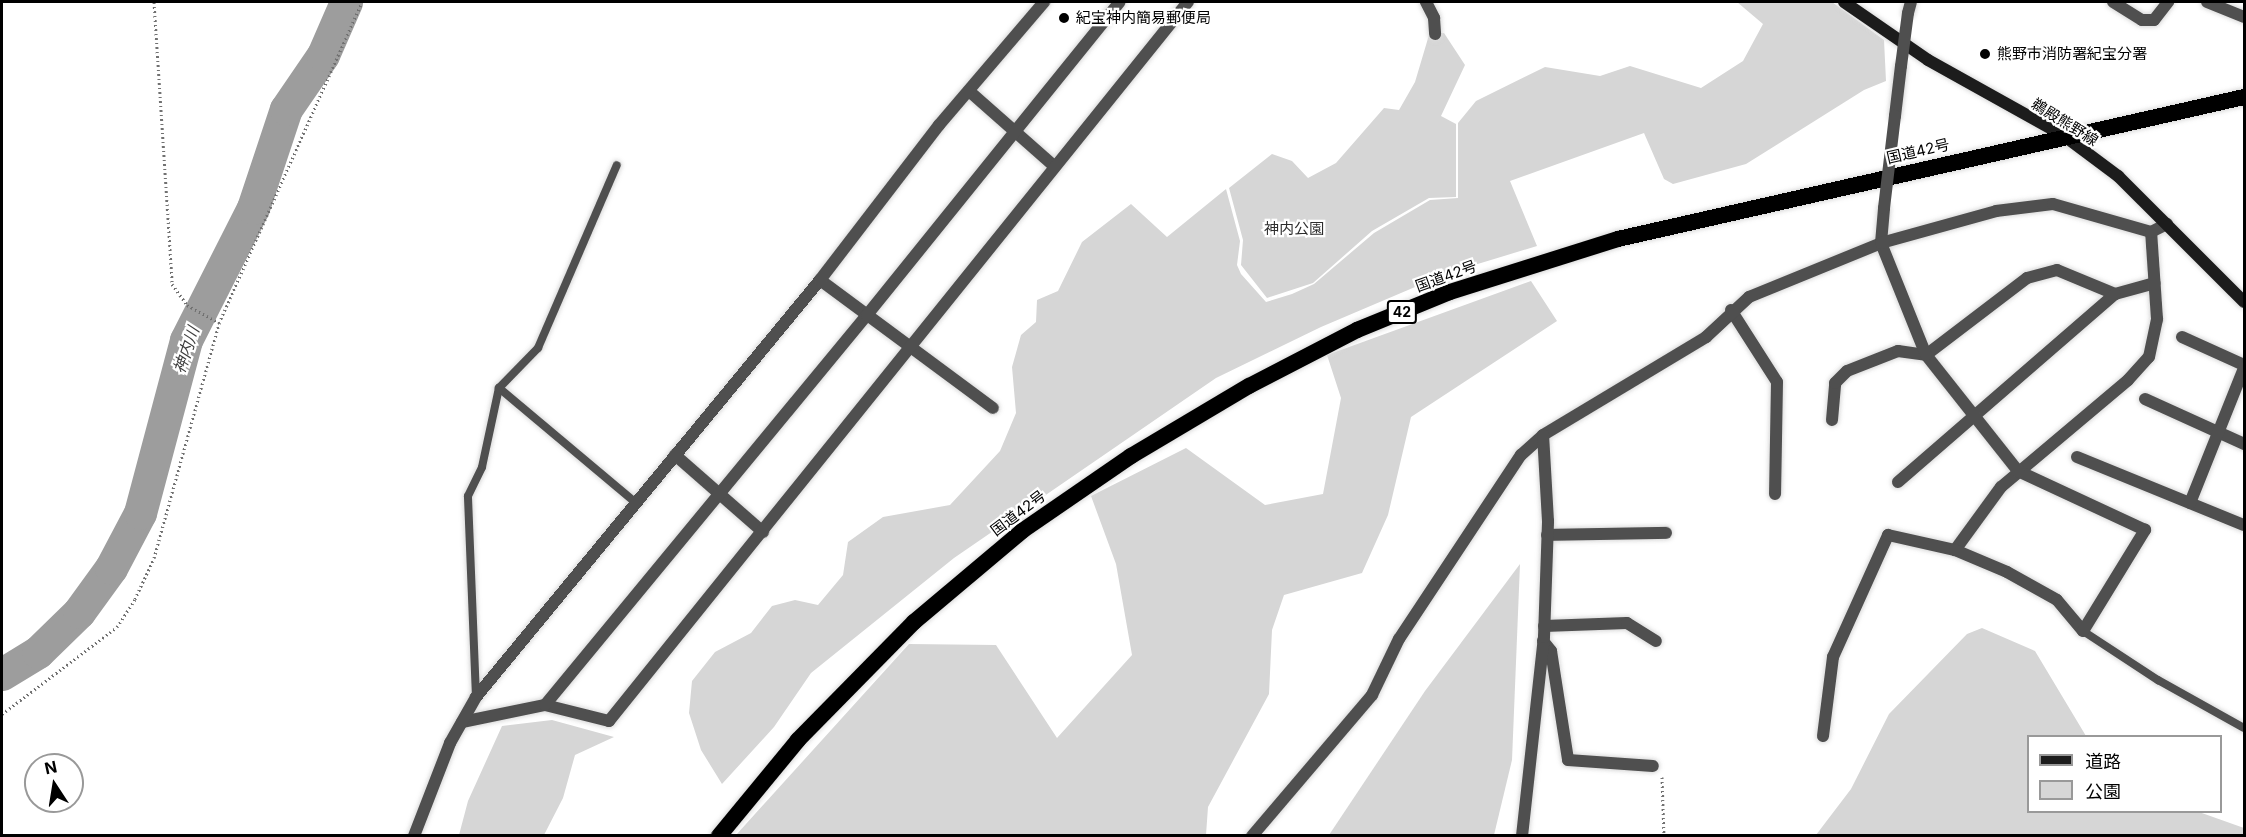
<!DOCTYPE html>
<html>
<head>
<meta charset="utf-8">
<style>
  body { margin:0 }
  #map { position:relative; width:2246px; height:837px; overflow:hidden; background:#fff; font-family:Inter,"Noto Sans JP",sans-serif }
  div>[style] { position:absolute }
  .green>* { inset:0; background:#d6d6d6 }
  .river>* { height:33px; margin:-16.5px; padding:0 16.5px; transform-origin:16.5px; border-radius:16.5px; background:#9d9d9d }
  .path>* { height:3px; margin-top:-1.5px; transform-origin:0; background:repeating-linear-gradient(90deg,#717171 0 1.5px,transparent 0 4.5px) }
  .roads { filter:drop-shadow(0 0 2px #dbdbdb) drop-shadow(0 0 2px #dbdbdb) }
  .service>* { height:8px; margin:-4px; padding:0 4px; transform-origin:4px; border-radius:4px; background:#4f4f4f }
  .minor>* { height:12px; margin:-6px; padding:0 6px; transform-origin:6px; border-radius:6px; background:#4f4f4f }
  .tertiary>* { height:12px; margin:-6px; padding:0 6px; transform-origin:6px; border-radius:6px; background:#4f4f4f }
  .secondary>* { height:12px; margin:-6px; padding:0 6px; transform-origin:6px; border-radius:6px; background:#1c1c1c }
  .trunk>* { height:16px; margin:-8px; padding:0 8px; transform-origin:8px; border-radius:8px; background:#000 }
  .minor-bridge>* { height:12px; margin:-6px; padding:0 6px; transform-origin:6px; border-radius:6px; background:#4f4f4f }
  .dots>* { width:16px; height:16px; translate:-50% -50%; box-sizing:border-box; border:3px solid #fff; border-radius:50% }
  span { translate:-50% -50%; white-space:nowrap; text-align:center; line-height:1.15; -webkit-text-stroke:4.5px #fff; paint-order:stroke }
  .shield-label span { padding:2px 4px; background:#fff; border:2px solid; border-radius:4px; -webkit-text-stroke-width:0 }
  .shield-label { font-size:14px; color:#000; font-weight:700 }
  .poi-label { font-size:15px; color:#000 }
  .left { translate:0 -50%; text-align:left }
  .street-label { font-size:15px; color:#000 }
  .park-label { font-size:15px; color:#2d2d2d }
  .water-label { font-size:16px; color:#3e3e3e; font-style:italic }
  .frame { position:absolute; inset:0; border:3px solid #000; pointer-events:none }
  .legend { position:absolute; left:2027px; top:735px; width:195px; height:78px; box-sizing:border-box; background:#fff; border:2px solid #999; margin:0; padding:8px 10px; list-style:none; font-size:18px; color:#000 }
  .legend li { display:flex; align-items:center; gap:12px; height:30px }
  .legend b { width:30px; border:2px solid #999 }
  .north { position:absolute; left:24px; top:753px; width:60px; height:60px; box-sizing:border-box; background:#fff; border:2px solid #999; border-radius:50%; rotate:348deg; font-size:16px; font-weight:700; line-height:24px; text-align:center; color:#000 }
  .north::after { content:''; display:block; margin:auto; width:21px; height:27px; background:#000; clip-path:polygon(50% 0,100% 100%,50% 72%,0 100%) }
</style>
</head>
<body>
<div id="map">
  <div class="green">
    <div style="clip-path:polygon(1737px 2px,1832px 2px,1884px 40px,1886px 81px,1864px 90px,1746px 164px,1673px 184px,1664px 179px,1644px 133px,1510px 181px,1537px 246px,1448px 273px,1321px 327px,1216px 378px,954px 558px,811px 673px,774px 727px,722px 784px,701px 750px,689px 713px,692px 681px,715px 652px,751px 633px,772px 606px,795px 600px,818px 605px,843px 575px,848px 542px,883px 517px,950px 505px,1000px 451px,1016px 413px,1012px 367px,1021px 335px,1036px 322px,1037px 300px,1058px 291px,1082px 242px,1131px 204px,1167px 237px,1226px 189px,1240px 241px,1237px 265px,1241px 274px,1266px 302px,1292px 294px,1314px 284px,1374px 233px,1430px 200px,1458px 198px,1458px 123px,1476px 101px,1545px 67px,1600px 76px,1630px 66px,1701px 88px,1743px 61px,1763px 24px)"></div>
    <div style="clip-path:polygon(1444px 33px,1465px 65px,1441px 116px,1456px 124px,1456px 197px,1429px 198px,1372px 231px,1313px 283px,1267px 298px,1241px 265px,1243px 240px,1229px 188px,1272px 154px,1292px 161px,1308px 178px,1336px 163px,1384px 108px,1399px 110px,1415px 82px,1429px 35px)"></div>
    <div style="clip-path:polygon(1531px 281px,1557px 321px,1411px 417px,1388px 515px,1362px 573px,1284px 595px,1272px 630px,1269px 694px,1208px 807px,1206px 835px,736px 835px,909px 644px,996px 645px,1057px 738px,1132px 655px,1116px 564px,1091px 496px,1186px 448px,1265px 505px,1323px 494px,1341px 398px,1327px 355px)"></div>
    <div style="clip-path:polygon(1520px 564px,1512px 760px,1494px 835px,1329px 835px,1425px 691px)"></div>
    <div style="clip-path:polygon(1982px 628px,2035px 651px,2086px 736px,2028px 736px,2028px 812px,2199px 812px,2244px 828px,2244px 835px,1816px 835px,1851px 789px,1889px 714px,1967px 634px)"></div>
    <div style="clip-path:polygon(552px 720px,614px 737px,575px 755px,563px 798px,544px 835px,459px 835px,468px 801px,502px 726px)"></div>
  </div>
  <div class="river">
    <div style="left:2px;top:674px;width:42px;rotate:-31.4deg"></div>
    <div style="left:38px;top:652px;width:57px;rotate:-44.3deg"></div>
    <div style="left:79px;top:612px;width:54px;rotate:-54deg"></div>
    <div style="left:111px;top:568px;width:62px;rotate:-62.2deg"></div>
    <div style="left:140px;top:513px;width:179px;rotate:-75.1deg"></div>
    <div style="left:186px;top:340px;width:148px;rotate:-63.1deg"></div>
    <div style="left:253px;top:208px;width:104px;rotate:-71.6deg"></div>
    <div style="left:286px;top:109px;width:65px;rotate:-55.6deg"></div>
    <div style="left:323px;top:55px;width:58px;rotate:-66.5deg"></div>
  </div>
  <div class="path">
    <div style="left:154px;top:2px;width:283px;rotate:86.3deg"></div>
    <div style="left:172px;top:284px;width:26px;rotate:54deg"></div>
    <div style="left:187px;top:305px;width:37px;rotate:29deg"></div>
    <div style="left:2px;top:714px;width:144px;rotate:-37.1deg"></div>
    <div style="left:117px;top:627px;width:33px;rotate:-57deg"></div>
    <div style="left:135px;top:599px;width:45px;rotate:-65.1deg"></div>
    <div style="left:154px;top:558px;width:244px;rotate:-74.5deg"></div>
    <div style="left:219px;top:323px;width:351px;rotate:-66deg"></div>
    <div style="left:1662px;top:777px;width:59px;rotate:88.1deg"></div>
  </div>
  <div class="roads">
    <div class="service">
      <div style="left:499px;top:388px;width:179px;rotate:40deg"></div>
      <div style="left:2083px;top:631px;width:90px;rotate:33.2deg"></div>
      <div style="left:2158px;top:680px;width:98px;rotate:29.2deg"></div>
      <div style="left:476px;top:697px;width:201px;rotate:-92.3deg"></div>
      <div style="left:468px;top:496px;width:32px;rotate:-64deg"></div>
      <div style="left:482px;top:467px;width:81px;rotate:-77.9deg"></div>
      <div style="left:499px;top:388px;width:56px;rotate:-45.7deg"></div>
      <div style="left:538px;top:348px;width:199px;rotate:-66.7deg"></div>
    </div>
    <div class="minor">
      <div style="left:1426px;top:2px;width:18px;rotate:63deg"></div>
      <div style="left:1434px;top:18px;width:16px;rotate:86deg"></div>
      <div style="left:2113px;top:2px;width:34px;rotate:32deg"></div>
      <div style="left:2142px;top:20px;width:12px"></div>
      <div style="left:2154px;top:20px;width:23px;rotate:-52deg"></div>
      <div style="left:2207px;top:2px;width:40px;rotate:22deg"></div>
      <div style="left:1908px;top:13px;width:11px;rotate:-75deg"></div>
      <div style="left:969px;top:91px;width:113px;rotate:41.4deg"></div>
      <div style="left:1895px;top:116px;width:50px;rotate:-83.2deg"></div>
      <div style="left:820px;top:280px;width:215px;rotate:36.5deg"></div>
      <div style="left:1731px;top:310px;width:85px;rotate:57.4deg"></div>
      <div style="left:1777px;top:382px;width:112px;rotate:91deg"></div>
      <div style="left:2182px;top:337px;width:68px;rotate:24.3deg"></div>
      <div style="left:2145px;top:399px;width:109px;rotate:24.4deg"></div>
      <div style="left:1832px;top:420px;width:37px;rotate:-85deg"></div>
      <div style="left:1835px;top:383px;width:17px;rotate:-45deg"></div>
      <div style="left:1847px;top:371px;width:55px;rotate:-21.4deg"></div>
      <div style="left:1898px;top:351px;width:28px;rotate:8deg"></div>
      <div style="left:1926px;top:355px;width:127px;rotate:-37.3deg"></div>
      <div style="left:2027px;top:278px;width:31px;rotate:-15deg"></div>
      <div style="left:2057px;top:270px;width:63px;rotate:22.5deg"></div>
      <div style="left:2115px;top:294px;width:41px;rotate:-15.4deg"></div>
      <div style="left:675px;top:455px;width:117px;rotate:41.2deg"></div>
      <div style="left:2077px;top:457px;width:180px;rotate:22.2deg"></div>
      <div style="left:1898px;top:482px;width:287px;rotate:-40.9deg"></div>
      <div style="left:2190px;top:503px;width:145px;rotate:-68.2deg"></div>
      <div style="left:1547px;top:535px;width:119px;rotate:-1deg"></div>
      <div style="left:1955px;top:550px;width:78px;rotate:-53.9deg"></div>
      <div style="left:2001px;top:487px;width:166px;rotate:-40.1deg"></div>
      <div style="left:2128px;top:380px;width:31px;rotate:-48deg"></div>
      <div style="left:2149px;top:357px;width:39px;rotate:-78deg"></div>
      <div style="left:2157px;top:319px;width:87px;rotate:-93.9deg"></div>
      <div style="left:1544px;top:626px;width:83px;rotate:-2.1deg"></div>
      <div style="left:1627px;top:623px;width:34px;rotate:32deg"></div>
      <div style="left:1543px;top:641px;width:13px;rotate:51deg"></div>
      <div style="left:1551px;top:651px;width:110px;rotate:81.1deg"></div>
      <div style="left:1568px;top:760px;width:85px;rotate:4deg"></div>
      <div style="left:545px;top:705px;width:66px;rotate:14deg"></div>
      <div style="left:609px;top:721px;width:923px;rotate:-51.16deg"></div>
      <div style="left:462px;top:722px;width:85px;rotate:-11.6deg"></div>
      <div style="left:545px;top:705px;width:506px;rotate:-50.46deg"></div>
      <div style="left:867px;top:315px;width:402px;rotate:-51.1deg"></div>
      <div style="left:1823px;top:736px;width:80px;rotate:-82.8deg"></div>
      <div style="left:1833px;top:657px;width:134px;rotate:-65.7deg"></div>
      <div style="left:1888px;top:535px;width:69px;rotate:12.6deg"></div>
      <div style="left:1955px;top:550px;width:56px;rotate:22.9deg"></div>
      <div style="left:2007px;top:572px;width:57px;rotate:29.2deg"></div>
      <div style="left:2057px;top:600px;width:40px;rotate:50deg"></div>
      <div style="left:2083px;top:631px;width:119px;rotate:-58.5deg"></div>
      <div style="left:2145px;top:530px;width:140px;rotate:-155.1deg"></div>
      <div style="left:2018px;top:471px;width:148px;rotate:-128.4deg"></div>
      <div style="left:1926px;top:355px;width:121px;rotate:-111.9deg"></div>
      <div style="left:1881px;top:243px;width:35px;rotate:-85deg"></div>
      <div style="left:414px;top:836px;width:100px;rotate:-68.8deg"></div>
      <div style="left:450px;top:743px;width:53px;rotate:-60.5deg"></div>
      <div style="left:476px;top:697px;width:541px;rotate:-50.48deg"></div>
      <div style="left:820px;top:280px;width:195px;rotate:-52.5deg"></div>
      <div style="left:939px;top:125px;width:162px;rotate:-49.5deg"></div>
      <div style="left:1252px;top:836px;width:185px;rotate:-49.6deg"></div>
      <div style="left:1372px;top:695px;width:62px;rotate:-64.3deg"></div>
      <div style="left:1399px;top:639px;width:221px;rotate:-56.5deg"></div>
      <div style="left:1521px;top:455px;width:30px;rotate:-42deg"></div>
      <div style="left:1543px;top:435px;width:190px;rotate:-31deg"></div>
      <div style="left:1706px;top:337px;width:59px;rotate:-42.9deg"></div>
      <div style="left:1749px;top:297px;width:143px;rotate:-22.2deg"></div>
      <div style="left:1522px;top:836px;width:200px;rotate:-83.7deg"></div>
      <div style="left:1544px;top:637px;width:116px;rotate:-88deg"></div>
      <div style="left:1548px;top:521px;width:86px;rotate:-93.3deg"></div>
    </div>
    <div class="tertiary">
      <div style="left:1881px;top:243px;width:119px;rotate:-15.5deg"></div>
      <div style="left:1996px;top:211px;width:57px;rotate:-7deg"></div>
      <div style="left:2053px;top:204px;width:102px;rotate:15.9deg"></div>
      <div style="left:2151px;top:232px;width:18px;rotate:-27deg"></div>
    </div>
    <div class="secondary">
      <div style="left:1844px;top:2px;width:102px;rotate:34.6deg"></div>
      <div style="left:1928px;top:60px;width:154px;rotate:29.1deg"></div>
      <div style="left:2063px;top:135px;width:69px;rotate:36.7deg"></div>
      <div style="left:2118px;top:176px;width:178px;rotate:45deg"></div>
    </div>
    <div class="trunk">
      <div style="left:719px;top:836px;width:124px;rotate:-50.5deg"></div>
      <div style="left:798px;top:740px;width:165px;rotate:-45.5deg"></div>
      <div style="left:914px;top:622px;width:141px;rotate:-40.1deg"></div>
      <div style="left:1022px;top:531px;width:132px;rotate:-34.5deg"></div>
      <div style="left:1131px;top:456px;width:137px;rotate:-30.7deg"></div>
      <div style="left:1249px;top:386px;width:122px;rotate:-27.4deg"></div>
      <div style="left:1357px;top:330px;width:100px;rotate:-22.2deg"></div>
      <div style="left:1450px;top:292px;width:176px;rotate:-17.5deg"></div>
      <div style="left:1618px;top:239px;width:642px;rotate:-12.78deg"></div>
    </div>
  </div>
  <div class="minor-bridge">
    <div style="left:1901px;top:66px;width:53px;rotate:-82.5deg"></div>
    <div style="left:1884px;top:208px;width:93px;rotate:-83.2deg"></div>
  </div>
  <div class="dots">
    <div style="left:1064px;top:18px;background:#000"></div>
    <div style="left:1985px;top:54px;background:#000"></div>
  </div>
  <div class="shield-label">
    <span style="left:1402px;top:312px">42</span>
  </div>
  <div class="poi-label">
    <span class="left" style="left:1076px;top:18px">紀宝神内簡易郵便局</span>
    <span class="left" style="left:1997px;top:54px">熊野市消防署紀宝分署</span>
  </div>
  <div class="street-label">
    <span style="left:2065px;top:122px;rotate:32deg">鵜殿熊野線</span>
    <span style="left:1918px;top:151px;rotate:-13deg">国道42号</span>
    <span style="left:1446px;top:276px;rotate:-20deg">国道42号</span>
    <span style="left:1018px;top:513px;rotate:-37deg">国道42号</span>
  </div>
  <div class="park-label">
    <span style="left:1294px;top:229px">神内公園</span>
  </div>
  <div class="water-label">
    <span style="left:186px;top:350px;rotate:-71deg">神内川</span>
  </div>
  <div class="frame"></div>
  <ul class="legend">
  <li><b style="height:8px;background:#1c1c1c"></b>道路</li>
  <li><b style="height:16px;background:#d6d6d6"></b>公園</li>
  </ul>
  <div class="north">N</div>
</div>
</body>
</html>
